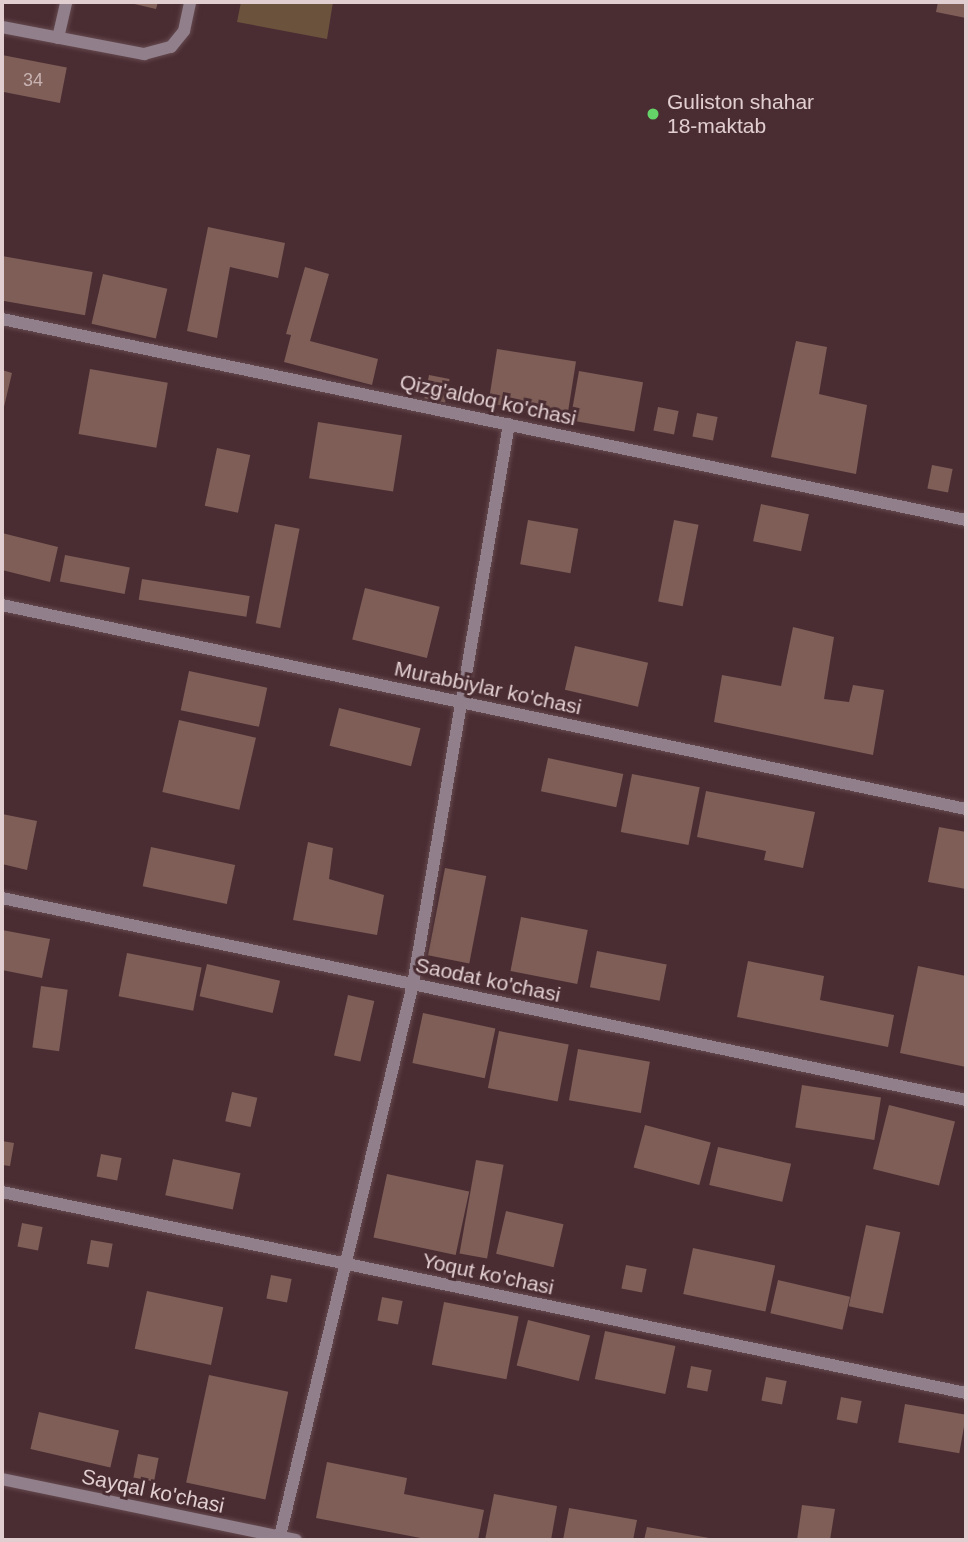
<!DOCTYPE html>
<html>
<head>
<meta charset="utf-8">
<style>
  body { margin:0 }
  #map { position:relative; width:968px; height:1542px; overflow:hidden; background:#4a2d33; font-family:Helvetica,sans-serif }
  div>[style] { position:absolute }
  .green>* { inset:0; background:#6b523d }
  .building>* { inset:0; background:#7e5e57; transform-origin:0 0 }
  .roads { filter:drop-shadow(0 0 2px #654a4f) drop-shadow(0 0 2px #654a4f) }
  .minor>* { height:12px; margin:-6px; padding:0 6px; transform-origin:6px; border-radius:6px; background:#917f8b }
  .dots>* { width:19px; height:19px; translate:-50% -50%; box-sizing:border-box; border:4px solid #4a2d33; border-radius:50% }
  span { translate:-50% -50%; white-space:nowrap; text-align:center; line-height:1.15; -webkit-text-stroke:6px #4a2d33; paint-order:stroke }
  .number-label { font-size:18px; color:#c8b2b2 }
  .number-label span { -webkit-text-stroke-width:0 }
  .poi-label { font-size:21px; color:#e1ced1 }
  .left { translate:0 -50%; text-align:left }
  .street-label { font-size:21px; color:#e1ced1 }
  .frame { position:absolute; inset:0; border:4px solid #e1ced1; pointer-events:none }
</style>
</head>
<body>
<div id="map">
  <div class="green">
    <div style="clip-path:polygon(241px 2px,333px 2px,327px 39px,237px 22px)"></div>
  </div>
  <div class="building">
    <div style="clip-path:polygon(126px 2px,158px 2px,156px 9px)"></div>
    <div style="clip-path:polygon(938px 2px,966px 2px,966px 18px,936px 12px)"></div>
    <div style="left:2px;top:55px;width:66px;height:36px;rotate:11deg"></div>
    <div style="clip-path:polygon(208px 227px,285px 243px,278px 278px,230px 267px,217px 338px,187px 331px)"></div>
    <div style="left:2px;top:256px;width:92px;height:44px;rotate:10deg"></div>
    <div style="clip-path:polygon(305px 267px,329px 274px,310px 341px,378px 359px,372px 385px,284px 362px,291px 335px,286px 334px)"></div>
    <div style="left:103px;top:274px;width:66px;height:51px;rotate:13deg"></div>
    <div style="clip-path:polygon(796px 341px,827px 347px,819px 394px,867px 405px,856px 474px,771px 457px)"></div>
    <div style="left:497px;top:349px;width:80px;height:55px;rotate:9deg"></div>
    <div style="left:90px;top:369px;width:79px;height:66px;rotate:10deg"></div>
    <div style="clip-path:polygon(2px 370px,12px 373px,3px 411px,2px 411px)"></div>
    <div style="left:579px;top:371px;width:65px;height:50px;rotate:10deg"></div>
    <div style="left:429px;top:375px;width:21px;height:24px;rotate:11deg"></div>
    <div style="left:658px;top:407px;width:21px;height:24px;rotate:11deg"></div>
    <div style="left:697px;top:413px;width:21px;height:24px;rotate:11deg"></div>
    <div style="left:318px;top:422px;width:85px;height:57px;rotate:9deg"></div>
    <div style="left:217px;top:448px;width:34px;height:59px;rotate:12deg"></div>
    <div style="left:932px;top:465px;width:21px;height:24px;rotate:11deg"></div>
    <div style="left:761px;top:504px;width:49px;height:38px;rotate:12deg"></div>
    <div style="left:528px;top:520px;width:51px;height:45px;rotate:10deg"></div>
    <div style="left:674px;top:520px;width:25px;height:83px;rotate:11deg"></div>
    <div style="left:275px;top:524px;width:25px;height:101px;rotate:11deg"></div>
    <div style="clip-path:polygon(2px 533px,58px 547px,50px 582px,2px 570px)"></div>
    <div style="left:65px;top:555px;width:66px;height:27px;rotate:11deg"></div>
    <div style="left:142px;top:579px;width:109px;height:21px;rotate:9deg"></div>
    <div style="left:365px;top:588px;width:77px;height:53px;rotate:14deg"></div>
    <div style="clip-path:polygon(793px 627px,834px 637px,824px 699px,849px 702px,853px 685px,884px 690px,873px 755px,714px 722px,722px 675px,781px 686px)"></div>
    <div style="left:575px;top:646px;width:75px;height:45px;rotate:13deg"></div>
    <div style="left:189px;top:671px;width:80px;height:40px;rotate:12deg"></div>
    <div style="left:339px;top:708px;width:84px;height:39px;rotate:14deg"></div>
    <div style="left:179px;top:720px;width:79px;height:74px;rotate:13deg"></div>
    <div style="left:548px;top:758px;width:77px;height:34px;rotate:12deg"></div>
    <div style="left:632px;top:774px;width:69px;height:59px;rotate:11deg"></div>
    <div style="clip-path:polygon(706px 791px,815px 812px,803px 868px,764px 860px,766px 851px,697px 837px)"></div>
    <div style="clip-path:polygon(2px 814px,37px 821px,27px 870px,2px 864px)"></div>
    <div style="clip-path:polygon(939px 827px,966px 832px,966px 889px,928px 882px)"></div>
    <div style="clip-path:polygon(308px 842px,333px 848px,329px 879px,384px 895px,377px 935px,293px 920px)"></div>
    <div style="left:151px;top:847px;width:86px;height:40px;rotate:12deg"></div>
    <div style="left:445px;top:868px;width:42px;height:89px;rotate:11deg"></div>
    <div style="left:521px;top:917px;width:68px;height:55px;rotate:11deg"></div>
    <div style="clip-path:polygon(2px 930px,50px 939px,42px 978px,2px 970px)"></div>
    <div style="left:597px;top:951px;width:71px;height:37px;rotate:11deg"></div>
    <div style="left:127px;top:953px;width:76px;height:44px;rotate:11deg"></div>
    <div style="clip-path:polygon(748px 961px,824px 976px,820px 1000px,894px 1015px,888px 1047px,737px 1017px)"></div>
    <div style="left:207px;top:964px;width:75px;height:33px;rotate:13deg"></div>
    <div style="clip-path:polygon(918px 966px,966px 976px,966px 1067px,900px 1053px)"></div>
    <div style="left:41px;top:986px;width:27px;height:62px;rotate:8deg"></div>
    <div style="left:348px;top:995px;width:27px;height:62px;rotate:13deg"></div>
    <div style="left:423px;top:1013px;width:74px;height:51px;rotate:12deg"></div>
    <div style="left:499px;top:1031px;width:71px;height:58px;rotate:11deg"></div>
    <div style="left:578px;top:1049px;width:73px;height:52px;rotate:10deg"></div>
    <div style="left:802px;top:1085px;width:80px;height:43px;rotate:9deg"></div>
    <div style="left:232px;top:1092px;width:26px;height:30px;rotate:13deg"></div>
    <div style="left:889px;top:1105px;width:68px;height:66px;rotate:14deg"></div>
    <div style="left:645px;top:1125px;width:68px;height:44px;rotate:15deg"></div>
    <div style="clip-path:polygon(2px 1141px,14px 1143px,10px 1166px,2px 1165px)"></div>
    <div style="left:718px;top:1147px;width:75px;height:39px;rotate:13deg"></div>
    <div style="left:101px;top:1154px;width:21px;height:23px;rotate:11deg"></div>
    <div style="left:173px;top:1159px;width:69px;height:37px;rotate:12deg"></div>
    <div style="left:476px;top:1160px;width:28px;height:95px;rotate:10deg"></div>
    <div style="left:387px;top:1174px;width:84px;height:65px;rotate:12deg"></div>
    <div style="left:506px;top:1211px;width:59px;height:44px;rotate:13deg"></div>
    <div style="left:22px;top:1223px;width:21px;height:24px;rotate:11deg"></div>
    <div style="left:866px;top:1225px;width:35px;height:83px;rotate:12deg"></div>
    <div style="left:91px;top:1240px;width:22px;height:24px;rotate:10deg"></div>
    <div style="left:693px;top:1248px;width:84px;height:47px;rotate:12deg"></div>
    <div style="left:626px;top:1265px;width:21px;height:24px;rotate:11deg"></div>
    <div style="left:271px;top:1275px;width:21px;height:24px;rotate:11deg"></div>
    <div style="left:778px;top:1280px;width:74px;height:34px;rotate:13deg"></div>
    <div style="left:147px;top:1291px;width:78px;height:59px;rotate:12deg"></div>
    <div style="left:382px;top:1297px;width:21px;height:24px;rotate:11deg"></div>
    <div style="left:444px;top:1302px;width:76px;height:64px;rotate:11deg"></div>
    <div style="left:528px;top:1320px;width:64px;height:47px;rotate:14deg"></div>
    <div style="left:605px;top:1331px;width:72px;height:49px;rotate:12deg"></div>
    <div style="left:691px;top:1366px;width:21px;height:22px;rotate:11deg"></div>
    <div style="left:209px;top:1375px;width:81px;height:110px;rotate:12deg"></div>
    <div style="left:766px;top:1377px;width:21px;height:24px;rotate:11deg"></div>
    <div style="left:841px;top:1397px;width:21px;height:23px;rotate:11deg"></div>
    <div style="left:905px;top:1404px;width:62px;height:39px;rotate:10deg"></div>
    <div style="left:39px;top:1412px;width:82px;height:38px;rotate:13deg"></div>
    <div style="left:138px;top:1454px;width:21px;height:24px;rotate:11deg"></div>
    <div style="clip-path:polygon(327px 1462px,407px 1478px,404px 1494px,484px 1510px,478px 1540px,431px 1540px,316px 1518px)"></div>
    <div style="clip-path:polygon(494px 1494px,557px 1506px,551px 1540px,485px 1540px)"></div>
    <div style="clip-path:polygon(802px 1505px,835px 1509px,830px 1540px,797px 1540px)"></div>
    <div style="clip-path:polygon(569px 1508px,637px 1520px,633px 1540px,563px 1540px)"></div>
    <div style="clip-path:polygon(647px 1527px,715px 1539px,715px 1540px,644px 1540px)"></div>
  </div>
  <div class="roads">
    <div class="minor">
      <div style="left:2px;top:27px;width:145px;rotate:10.8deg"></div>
      <div style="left:144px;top:54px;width:28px;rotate:-15deg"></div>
      <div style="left:171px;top:47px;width:21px;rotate:-51deg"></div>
      <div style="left:184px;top:31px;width:30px;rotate:-78deg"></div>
      <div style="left:58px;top:38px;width:37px;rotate:-77deg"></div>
      <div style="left:2px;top:319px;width:985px;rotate:11.78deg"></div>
      <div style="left:2px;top:605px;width:985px;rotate:11.95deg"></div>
      <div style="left:2px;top:898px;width:985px;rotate:11.83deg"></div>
      <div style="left:2px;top:1192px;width:985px;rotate:11.78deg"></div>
      <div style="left:2px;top:1479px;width:300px;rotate:11.7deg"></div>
      <div style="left:279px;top:1540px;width:572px;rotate:-76.45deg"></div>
      <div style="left:413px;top:984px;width:568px;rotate:-80.27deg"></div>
    </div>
  </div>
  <div class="dots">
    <div style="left:653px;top:114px;background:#64d468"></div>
  </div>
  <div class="number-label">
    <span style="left:33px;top:80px">34</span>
  </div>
  <div class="poi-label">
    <span class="left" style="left:667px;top:114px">Guliston shahar<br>18-maktab</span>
  </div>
  <div class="street-label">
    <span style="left:488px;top:400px;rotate:12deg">Qizg'aldoq ko'chasi</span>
    <span style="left:488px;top:688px;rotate:12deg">Murabbiylar ko'chasi</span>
    <span style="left:488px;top:980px;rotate:12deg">Saodat ko'chasi</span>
    <span style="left:488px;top:1274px;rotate:12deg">Yoqut ko'chasi</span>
    <span style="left:153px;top:1491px;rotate:12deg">Sayqal ko'chasi</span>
  </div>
  <div class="frame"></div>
</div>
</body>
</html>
